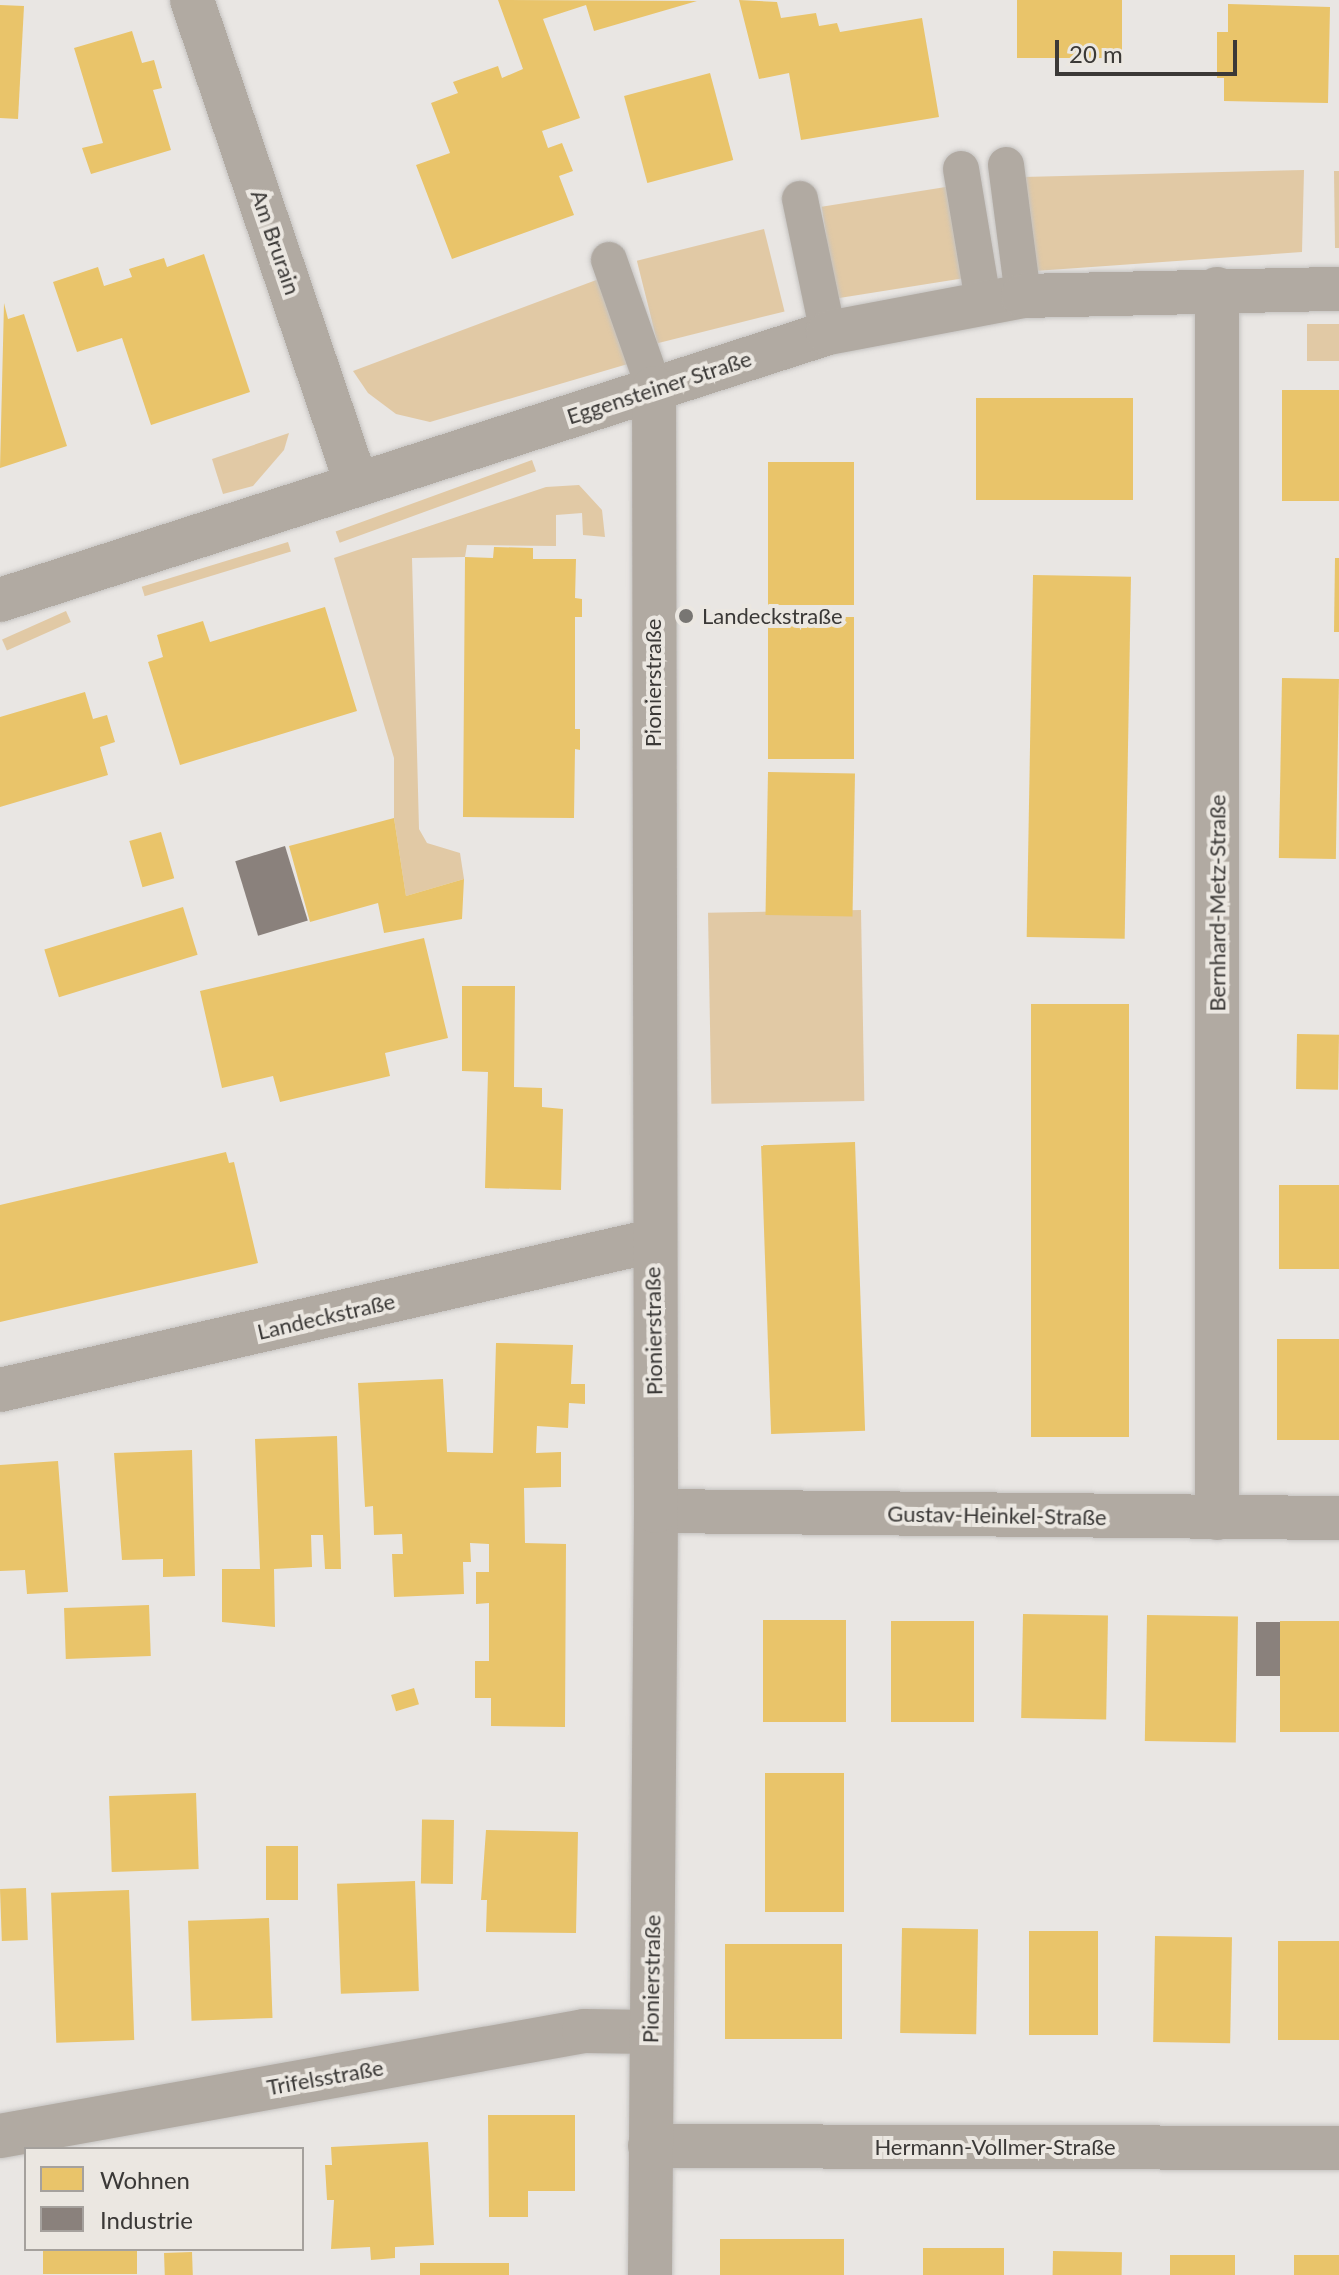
<!DOCTYPE html>
<html>
<head>
<meta charset="utf-8">
<style>
  body { margin:0 }
  #map { position:relative; width:1339px; height:2275px; overflow:hidden; background:#e9e6e3; font-family:Lato,sans-serif }
  div>[style] { position:absolute }
  .green>* { inset:0; background:#e1c9a5; transform-origin:0 0 }
  .homes>* { inset:0; background:#e9c46a; transform-origin:0 0 }
  .industry>* { inset:0; background:#8a817c; transform-origin:0 0 }
  .roads { filter:drop-shadow(0 0 2px #c5c3c1) drop-shadow(0 0 2px #c5c3c1) }
  .service>* { height:36px; margin:-18px; padding:0 18px; transform-origin:18px; border-radius:18px; background:#b1aaa2 }
  .minor>* { height:44px; margin:-22px; padding:0 22px; transform-origin:22px; border-radius:22px; background:#b1aaa2 }
  .dots>* { width:22px; height:22px; translate:-50% -50%; box-sizing:border-box; border:4px solid #ebe7e1; border-radius:50% }
  span { translate:-50% -50%; white-space:nowrap; text-align:center; line-height:1.15; -webkit-text-stroke:8px #ebe7e1; paint-order:stroke }
  .street-label { font-size:22px; color:#3b3937 }
  .poi-label { font-size:22px; color:#3b3937 }
  .left { translate:0 -50%; text-align:left }
  .legend { position:absolute; left:24px; top:2147px; width:280px; height:104px; box-sizing:border-box; background:#ebe7e1; border:2px solid #a5a19d; margin:0; padding:10px 14px; list-style:none; font-size:24px; color:#3b3937 }
  .legend li { display:flex; align-items:center; gap:16px; height:40px }
  .legend b { width:40px; border:2px solid #a5a19d }
  .scale { position:absolute; left:1055px; top:40px; width:182px; height:36px; box-sizing:border-box; border:4px solid #3b3937; border-top:0; padding-left:10px; font-size:24px; line-height:28px; white-space:nowrap; color:#3b3937; -webkit-text-stroke:6px #ebe7e1; paint-order:stroke }
</style>
</head>
<body>
<div id="map">
  <div class="green">
    <div style="clip-path:polygon(1304px 170px,1302px 252px,1035px 271px,1023px 177px)"></div>
    <div style="clip-path:polygon(1334px 171px,1339px 171px,1339px 248px,1335px 248px)"></div>
    <div style="left:952px;top:186px;width:93px;height:132px;rotate:81deg"></div>
    <div style="left:764px;top:229px;width:85px;height:131px;rotate:76deg"></div>
    <div style="clip-path:polygon(607px 276px,638px 361px,430px 422px,396px 414px,368px 393px,353px 371px)"></div>
    <div style="left:1307px;top:324px;width:32px;height:37px"></div>
    <div style="clip-path:polygon(289px 433px,284px 450px,253px 486px,223px 494px,212px 459px)"></div>
    <div style="left:532px;top:460px;width:12px;height:209px;rotate:70deg"></div>
    <div style="clip-path:polygon(579px 485px,602px 510px,605px 537px,583px 535px,582px 513px,556px 515px,556px 546px,467px 545px,465px 557px,412px 558px,419px 829px,427px 843px,460px 853px,464px 879px,406px 896px,394px 818px,394px 758px,334px 558px,546px 487px)"></div>
    <div style="left:288px;top:542px;width:10px;height:153px;rotate:73deg"></div>
    <div style="left:66px;top:611px;width:12px;height:70px;rotate:66deg"></div>
    <div style="left:861px;top:910px;width:191px;height:153px;rotate:89deg"></div>
  </div>
  <div class="homes">
    <div style="clip-path:polygon(498px 0,697px 1px,594px 31px,586px 5px,543px 19px,580px 118px,542px 131px,548px 148px,562px 143px,573px 171px,559px 176px,574px 215px,452px 259px,416px 165px,450px 153px,431px 103px,458px 93px,453px 82px,498px 66px,502px 78px,523px 69px)"></div>
    <div style="clip-path:polygon(739px 0,777px 2px,781px 18px,816px 13px,819px 26px,837px 23px,840px 32px,922px 18px,939px 117px,801px 140px,789px 73px,759px 79px)"></div>
    <div style="left:1017px;top:0;width:105px;height:58px"></div>
    <div style="clip-path:polygon(1228px 4px,1330px 7px,1328px 103px,1224px 101px,1224px 78px,1217px 78px,1217px 32px,1228px 32px)"></div>
    <div style="clip-path:polygon(0 5px,24px 6px,18px 119px,0 118px)"></div>
    <div style="clip-path:polygon(132px 31px,142px 63px,154px 60px,162px 88px,153px 90px,171px 150px,91px 174px,82px 148px,103px 143px,74px 48px)"></div>
    <div style="left:710px;top:73px;width:90px;height:89px;rotate:75deg"></div>
    <div style="clip-path:polygon(204px 254px,250px 392px,151px 425px,122px 338px,77px 352px,53px 282px,98px 267px,104px 286px,132px 277px,129px 269px,164px 258px,167px 267px)"></div>
    <div style="clip-path:polygon(4px 303px,8px 319px,24px 314px,67px 446px,0 468px)"></div>
    <div style="left:1282px;top:390px;width:57px;height:111px"></div>
    <div style="left:1133px;top:398px;width:102px;height:157px;rotate:90deg"></div>
    <div style="left:768px;top:462px;width:86px;height:143px"></div>
    <div style="clip-path:polygon(494px 547px,533px 548px,533px 559px,576px 559px,575px 598px,582px 599px,582px 617px,575px 617px,575px 729px,580px 729px,580px 750px,575px 749px,574px 818px,463px 817px,465px 557px,493px 558px)"></div>
    <div style="clip-path:polygon(1335px 558px,1339px 558px,1339px 632px,1334px 632px)"></div>
    <div style="left:1033px;top:575px;width:98px;height:362px;rotate:1deg"></div>
    <div style="clip-path:polygon(325px 607px,357px 711px,180px 765px,148px 662px,163px 657px,157px 635px,203px 621px,210px 642px)"></div>
    <div style="left:768px;top:617px;width:86px;height:142px"></div>
    <div style="left:1282px;top:678px;width:57px;height:180px;rotate:1deg"></div>
    <div style="clip-path:polygon(85px 692px,93px 719px,107px 715px,115px 742px,100px 747px,108px 775px,0 807px,0 717px)"></div>
    <div style="left:768px;top:772px;width:87px;height:143px;rotate:1deg"></div>
    <div style="clip-path:polygon(394px 818px,406px 896px,464px 879px,462px 919px,384px 933px,378px 903px,310px 922px,289px 846px)"></div>
    <div style="left:161px;top:832px;width:48px;height:33px;rotate:74deg"></div>
    <div style="left:183px;top:907px;width:50px;height:145px;rotate:73deg"></div>
    <div style="clip-path:polygon(424px 938px,448px 1038px,385px 1053px,390px 1076px,280px 1102px,273px 1076px,222px 1088px,200px 991px)"></div>
    <div style="clip-path:polygon(462px 986px,515px 986px,514px 1087px,542px 1088px,542px 1107px,563px 1109px,561px 1190px,485px 1188px,488px 1072px,462px 1071px)"></div>
    <div style="left:1129px;top:1004px;width:433px;height:98px;rotate:90deg"></div>
    <div style="left:1297px;top:1034px;width:42px;height:55px;rotate:1deg"></div>
    <div style="left:855px;top:1142px;width:289px;height:94px;rotate:88deg"></div>
    <div style="clip-path:polygon(226px 1152px,229px 1163px,234px 1162px,258px 1263px,0 1322px,0 1205px)"></div>
    <div style="left:1279px;top:1185px;width:60px;height:84px"></div>
    <div style="left:1339px;top:1339px;width:101px;height:62px;rotate:90deg"></div>
    <div style="clip-path:polygon(496px 1343px,573px 1345px,571px 1384px,585px 1384px,585px 1404px,569px 1403px,568px 1428px,537px 1426px,536px 1453px,561px 1452px,561px 1487px,524px 1488px,525px 1543px,566px 1544px,565px 1727px,491px 1726px,491px 1698px,475px 1698px,475px 1661px,489px 1661px,489px 1603px,476px 1604px,476px 1572px,489px 1572px,489px 1544px,470px 1543px,471px 1562px,463px 1562px,464px 1594px,394px 1597px,392px 1554px,403px 1554px,402px 1534px,374px 1535px,373px 1506px,365px 1507px,358px 1383px,443px 1379px,447px 1452px,493px 1453px)"></div>
    <div style="clip-path:polygon(337px 1436px,341px 1569px,325px 1569px,323px 1535px,311px 1535px,312px 1567px,274px 1569px,275px 1627px,222px 1622px,222px 1569px,260px 1569px,255px 1439px)"></div>
    <div style="clip-path:polygon(192px 1450px,195px 1576px,163px 1577px,163px 1559px,122px 1560px,114px 1453px)"></div>
    <div style="clip-path:polygon(58px 1461px,68px 1592px,27px 1594px,25px 1570px,0 1571px,0 1465px)"></div>
    <div style="left:149px;top:1605px;width:51px;height:85px;rotate:88deg"></div>
    <div style="left:1023px;top:1614px;width:85px;height:104px;rotate:1deg"></div>
    <div style="left:1147px;top:1615px;width:91px;height:126px;rotate:1deg"></div>
    <div style="left:763px;top:1620px;width:83px;height:102px"></div>
    <div style="left:891px;top:1621px;width:83px;height:101px"></div>
    <div style="left:1339px;top:1621px;width:111px;height:59px;rotate:90deg"></div>
    <div style="left:414px;top:1688px;width:17px;height:24px;rotate:73deg"></div>
    <div style="left:844px;top:1773px;width:139px;height:79px;rotate:90deg"></div>
    <div style="left:196px;top:1793px;width:76px;height:87px;rotate:88deg"></div>
    <div style="left:454px;top:1820px;width:64px;height:32px;rotate:91deg"></div>
    <div style="clip-path:polygon(486px 1830px,578px 1832px,576px 1933px,486px 1932px,487px 1900px,481px 1900px)"></div>
    <div style="left:266px;top:1846px;width:32px;height:54px"></div>
    <div style="left:415px;top:1881px;width:110px;height:78px;rotate:88deg"></div>
    <div style="left:26px;top:1888px;width:52px;height:26px;rotate:88deg"></div>
    <div style="left:129px;top:1890px;width:150px;height:78px;rotate:88deg"></div>
    <div style="left:269px;top:1918px;width:100px;height:81px;rotate:88deg"></div>
    <div style="left:902px;top:1928px;width:76px;height:105px;rotate:1deg"></div>
    <div style="left:1029px;top:1931px;width:69px;height:104px"></div>
    <div style="left:1155px;top:1936px;width:77px;height:106px;rotate:1deg"></div>
    <div style="left:1278px;top:1941px;width:61px;height:99px"></div>
    <div style="left:725px;top:1944px;width:117px;height:95px"></div>
    <div style="clip-path:polygon(488px 2115px,575px 2115px,575px 2191px,528px 2191px,528px 2217px,489px 2217px)"></div>
    <div style="clip-path:polygon(428px 2142px,434px 2245px,395px 2247px,395px 2258px,371px 2260px,370px 2247px,331px 2249px,334px 2200px,327px 2200px,325px 2165px,332px 2165px,331px 2147px)"></div>
    <div style="left:720px;top:2239px;width:124px;height:36px"></div>
    <div style="left:923px;top:2248px;width:81px;height:27px"></div>
    <div style="left:43px;top:2249px;width:94px;height:25px"></div>
    <div style="left:1053px;top:2251px;width:69px;height:24px;rotate:1deg"></div>
    <div style="left:192px;top:2252px;width:23px;height:28px;rotate:88deg"></div>
    <div style="left:1235px;top:2255px;width:20px;height:65px;rotate:90deg"></div>
    <div style="left:1294px;top:2255px;width:45px;height:20px"></div>
    <div style="left:509px;top:2263px;width:12px;height:89px;rotate:90deg"></div>
  </div>
  <div class="industry">
    <div style="left:285px;top:846px;width:78px;height:52px;rotate:73deg"></div>
    <div style="left:1256px;top:1622px;width:24px;height:54px"></div>
  </div>
  <div class="roads">
    <div class="service">
      <div style="left:1006px;top:165px;width:132px;rotate:82.6deg"></div>
      <div style="left:961px;top:169px;width:134px;rotate:80.5deg"></div>
      <div style="left:800px;top:199px;width:137px;rotate:78.2deg"></div>
      <div style="left:609px;top:260px;width:136px;rotate:70.6deg"></div>
    </div>
    <div class="minor">
      <div style="left:192px;top:0;width:512px;rotate:71.21deg"></div>
      <div style="left:1217px;top:289px;width:1229px;rotate:90deg"></div>
      <div style="left:0;top:600px;width:870px;rotate:-17.87deg"></div>
      <div style="left:828px;top:333px;width:198px;rotate:-10.7deg"></div>
      <div style="left:1023px;top:296px;width:316px;rotate:-1.3deg"></div>
      <div style="left:0;top:1390px;width:669px;rotate:-12.87deg"></div>
      <div style="left:656px;top:1511px;width:683px;rotate:0.59deg"></div>
      <div style="left:0;top:2136px;width:593px;rotate:-10.19deg"></div>
      <div style="left:584px;top:2031px;width:67px;rotate:0.9deg"></div>
      <div style="left:650px;top:2146px;width:689px;rotate:0.17deg"></div>
      <div style="left:650px;top:2275px;width:764px;rotate:-89.55deg"></div>
      <div style="left:656px;top:1511px;width:1123px;rotate:-90.1deg"></div>
    </div>
  </div>
  <div class="dots">
    <div style="left:686px;top:616px;background:#787673"></div>
  </div>
  <div class="street-label">
    <span style="left:276px;top:242px;rotate:71deg">Am Brurain</span>
    <span style="left:659px;top:387px;rotate:-18deg">Eggensteiner Straße</span>
    <span style="left:653px;top:683px;rotate:-90deg">Pionierstraße</span>
    <span style="left:1217px;top:903px;rotate:-90deg">Bernhard-Metz-Straße</span>
    <span style="left:326px;top:1316px;rotate:-13deg">Landeckstraße</span>
    <span style="left:653px;top:1331px;rotate:-91deg">Pionierstraße</span>
    <span style="left:997px;top:1515px;rotate:1deg">Gustav-Heinkel-Straße</span>
    <span style="left:651px;top:1979px;rotate:-89deg">Pionierstraße</span>
    <span style="left:325px;top:2077px;rotate:-10deg">Trifelsstraße</span>
    <span style="left:995px;top:2147px">Hermann-Vollmer-Straße</span>
  </div>
  <div class="poi-label">
    <span class="left" style="left:702px;top:616px">Landeckstraße</span>
  </div>
  <ul class="legend">
  <li><b style="height:22px;background:#e9c46a"></b>Wohnen</li>
  <li><b style="height:22px;background:#8a817c"></b>Industrie</li>
  </ul>
  <div class="scale">20 m</div>
</div>
</body>
</html>
